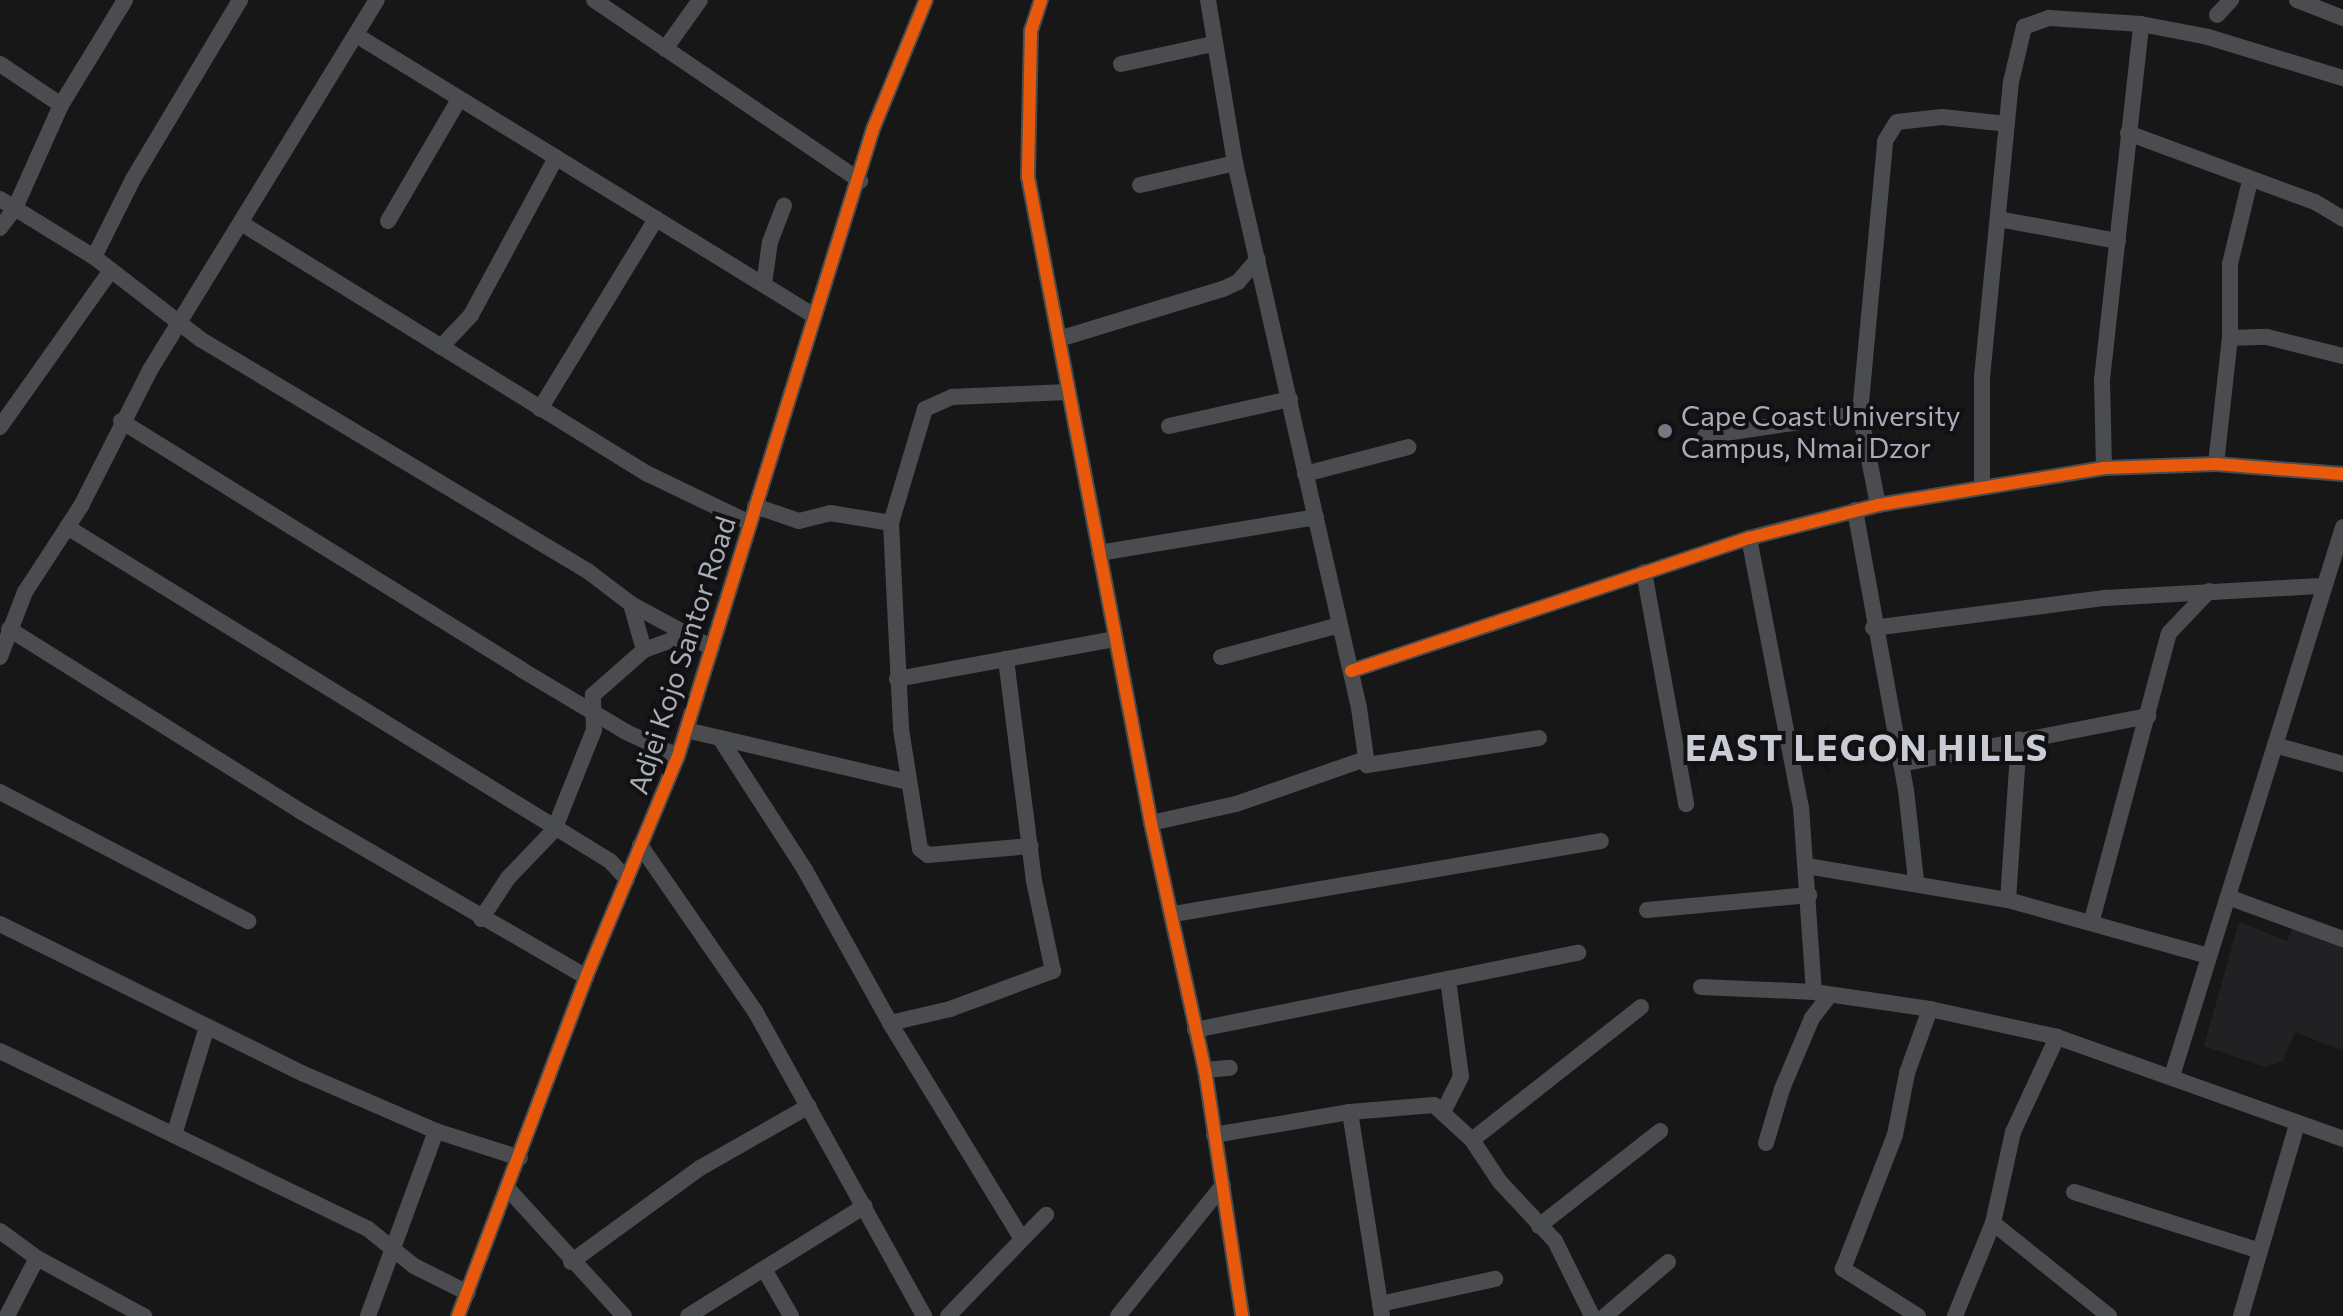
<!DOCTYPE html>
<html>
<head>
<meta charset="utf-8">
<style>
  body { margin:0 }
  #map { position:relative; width:2343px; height:1316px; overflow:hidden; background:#171717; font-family:Commissioner,sans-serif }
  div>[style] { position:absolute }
  .built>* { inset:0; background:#212123 }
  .minor>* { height:16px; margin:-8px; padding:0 8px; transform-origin:8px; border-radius:8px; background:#4b4c50 }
  .cycleway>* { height:12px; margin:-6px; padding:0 6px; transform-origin:6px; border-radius:6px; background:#e8590c }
  .dots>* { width:22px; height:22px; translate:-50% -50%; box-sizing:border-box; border:4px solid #111113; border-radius:50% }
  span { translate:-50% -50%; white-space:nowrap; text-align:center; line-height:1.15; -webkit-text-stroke:8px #111113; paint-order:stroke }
  .poi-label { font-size:28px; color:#a8adb8 }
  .left { translate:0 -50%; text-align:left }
  .street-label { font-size:28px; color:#a8adb8 }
  .district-label { font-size:36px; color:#c9ccd4; font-weight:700; letter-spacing:2px }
</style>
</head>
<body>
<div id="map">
  <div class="built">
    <div style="clip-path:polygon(2239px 922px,2287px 941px,2293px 926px,2343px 943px,2343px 1051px,2295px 1032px,2283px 1061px,2265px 1067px,2204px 1046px)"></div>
  </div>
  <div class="minor">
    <div style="left:594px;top:0;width:322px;rotate:34.2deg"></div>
    <div style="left:1041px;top:0;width:32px;rotate:108deg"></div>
    <div style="left:1031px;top:30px;width:147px;rotate:91.2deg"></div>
    <div style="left:1028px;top:177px;width:658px;rotate:79.22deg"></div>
    <div style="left:1151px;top:823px;width:253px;rotate:77.7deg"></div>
    <div style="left:1205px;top:1070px;width:249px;rotate:81.4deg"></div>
    <div style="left:1208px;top:0;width:165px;rotate:80.6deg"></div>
    <div style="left:1235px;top:163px;width:559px;rotate:77.18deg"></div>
    <div style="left:1359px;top:708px;width:58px;rotate:82deg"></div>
    <div style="left:1367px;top:765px;width:174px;rotate:-8.9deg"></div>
    <div style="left:2297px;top:0;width:49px;rotate:21.4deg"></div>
    <div style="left:2217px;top:15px;width:21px;rotate:-47deg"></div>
    <div style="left:356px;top:35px;width:536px;rotate:31.5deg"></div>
    <div style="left:665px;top:49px;width:60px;rotate:-54.5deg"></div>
    <div style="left:0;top:64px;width:73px;rotate:33.9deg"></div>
    <div style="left:1121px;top:64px;width:94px;rotate:-12.3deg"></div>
    <div style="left:2128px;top:133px;width:199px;rotate:20.3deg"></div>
    <div style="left:2315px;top:202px;width:33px;rotate:31deg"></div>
    <div style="left:1140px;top:185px;width:98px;rotate:-13deg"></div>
    <div style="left:0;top:199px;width:110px;rotate:31.7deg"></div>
    <div style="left:94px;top:257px;width:134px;rotate:37.7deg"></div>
    <div style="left:200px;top:339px;width:453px;rotate:30.9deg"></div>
    <div style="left:589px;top:572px;width:53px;rotate:37.3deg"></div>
    <div style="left:631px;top:604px;width:92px;rotate:28.5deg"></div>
    <div style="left:1998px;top:219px;width:122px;rotate:10.4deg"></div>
    <div style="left:388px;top:221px;width:139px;rotate:-59.7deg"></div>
    <div style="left:241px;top:223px;width:478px;rotate:31.7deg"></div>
    <div style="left:648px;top:474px;width:113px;rotate:25.7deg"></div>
    <div style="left:0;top:228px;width:25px;rotate:-53deg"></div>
    <div style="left:15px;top:208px;width:113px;rotate:-65.9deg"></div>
    <div style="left:61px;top:105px;width:123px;rotate:-58.6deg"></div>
    <div style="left:94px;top:257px;width:87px;rotate:-63.4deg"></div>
    <div style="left:133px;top:179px;width:209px;rotate:-59.1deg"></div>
    <div style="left:764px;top:284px;width:42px;rotate:-81.9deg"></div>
    <div style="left:770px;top:242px;width:39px;rotate:-69deg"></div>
    <div style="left:2230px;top:338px;width:37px;rotate:-2deg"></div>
    <div style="left:2267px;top:337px;width:78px;rotate:14deg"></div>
    <div style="left:1059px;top:339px;width:171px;rotate:-17deg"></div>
    <div style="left:1223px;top:289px;width:17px;rotate:-25deg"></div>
    <div style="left:1238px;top:282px;width:30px;rotate:-49deg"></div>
    <div style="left:441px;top:347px;width:44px;rotate:-46.8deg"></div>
    <div style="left:471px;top:315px;width:179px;rotate:-61.6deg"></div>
    <div style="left:540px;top:409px;width:223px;rotate:-58.6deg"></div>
    <div style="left:121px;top:421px;width:472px;rotate:31.8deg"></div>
    <div style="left:522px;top:670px;width:121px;rotate:30.8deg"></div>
    <div style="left:626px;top:732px;width:57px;rotate:24.8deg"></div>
    <div style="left:1169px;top:426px;width:124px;rotate:-12.6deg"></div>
    <div style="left:0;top:427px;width:189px;rotate:-54.7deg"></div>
    <div style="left:1705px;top:436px;width:157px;rotate:-8.4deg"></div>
    <div style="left:2216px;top:464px;width:127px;rotate:-83.7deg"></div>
    <div style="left:2230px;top:338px;width:74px;rotate:-90deg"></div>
    <div style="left:2230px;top:264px;width:85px;rotate:-76.5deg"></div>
    <div style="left:2104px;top:468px;width:88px;rotate:-91.3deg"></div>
    <div style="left:2102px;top:380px;width:358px;rotate:-83.7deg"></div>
    <div style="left:1305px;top:474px;width:107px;rotate:-14.6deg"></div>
    <div style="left:1982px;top:487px;width:110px;rotate:-90deg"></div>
    <div style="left:1982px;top:377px;width:296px;rotate:-84.4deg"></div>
    <div style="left:2011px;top:82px;width:57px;rotate:-76.7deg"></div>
    <div style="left:2024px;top:27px;width:27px;rotate:-20deg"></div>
    <div style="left:2049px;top:18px;width:92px;rotate:3.7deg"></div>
    <div style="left:2141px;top:24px;width:68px;rotate:11deg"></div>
    <div style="left:2208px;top:37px;width:141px;rotate:16.9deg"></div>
    <div style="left:1878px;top:505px;width:94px;rotate:-101.1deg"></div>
    <div style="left:1860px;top:413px;width:273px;rotate:-84.7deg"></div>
    <div style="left:1885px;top:141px;width:22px;rotate:-58deg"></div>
    <div style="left:1897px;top:122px;width:45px;rotate:-6.3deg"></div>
    <div style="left:1942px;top:117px;width:65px;rotate:6.1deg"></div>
    <div style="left:755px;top:506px;width:46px;rotate:18.8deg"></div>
    <div style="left:799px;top:521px;width:32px;rotate:-14deg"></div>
    <div style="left:830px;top:513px;width:62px;rotate:9.3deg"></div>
    <div style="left:891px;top:523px;width:206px;rotate:87.2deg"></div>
    <div style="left:901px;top:729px;width:121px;rotate:81deg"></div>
    <div style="left:920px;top:849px;width:10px;rotate:37deg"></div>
    <div style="left:928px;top:855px;width:103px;rotate:-5deg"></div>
    <div style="left:1855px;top:510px;width:285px;rotate:79.7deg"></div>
    <div style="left:1906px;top:790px;width:92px;rotate:83.7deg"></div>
    <div style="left:891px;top:523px;width:119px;rotate:-73.4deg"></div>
    <div style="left:925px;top:409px;width:30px;rotate:-24deg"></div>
    <div style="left:952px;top:397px;width:116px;rotate:-2.5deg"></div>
    <div style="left:67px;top:527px;width:637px;rotate:31.6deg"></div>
    <div style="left:610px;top:861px;width:25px;rotate:47deg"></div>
    <div style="left:1749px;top:538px;width:274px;rotate:79.1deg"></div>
    <div style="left:1801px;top:807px;width:185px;rotate:86deg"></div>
    <div style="left:1814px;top:992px;width:117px;rotate:8.3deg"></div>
    <div style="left:1930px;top:1009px;width:130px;rotate:12.4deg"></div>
    <div style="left:2057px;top:1037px;width:304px;rotate:19.6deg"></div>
    <div style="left:1099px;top:553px;width:220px;rotate:-9.4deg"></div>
    <div style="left:1644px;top:572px;width:236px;rotate:79.7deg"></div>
    <div style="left:1873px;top:628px;width:234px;rotate:-7.4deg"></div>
    <div style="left:2105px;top:598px;width:217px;rotate:-3.2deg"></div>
    <div style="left:9px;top:629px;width:343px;rotate:32deg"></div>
    <div style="left:300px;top:811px;width:331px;rotate:30.1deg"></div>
    <div style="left:644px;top:650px;width:45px;rotate:-19.7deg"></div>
    <div style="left:0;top:657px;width:70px;rotate:-69deg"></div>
    <div style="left:25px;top:592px;width:103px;rotate:-56.9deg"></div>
    <div style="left:81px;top:506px;width:153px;rotate:-63.1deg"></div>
    <div style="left:150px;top:370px;width:434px;rotate:-58.5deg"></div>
    <div style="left:1221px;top:657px;width:123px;rotate:-15.1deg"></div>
    <div style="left:1351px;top:671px;width:420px;rotate:-18.5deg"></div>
    <div style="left:1749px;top:538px;width:133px;rotate:-14.3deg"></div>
    <div style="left:1878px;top:505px;width:229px;rotate:-9.3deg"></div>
    <div style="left:2104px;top:468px;width:112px;rotate:-2deg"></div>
    <div style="left:2216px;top:464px;width:127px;rotate:4.5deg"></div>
    <div style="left:897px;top:679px;width:222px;rotate:-10.4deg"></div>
    <div style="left:686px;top:730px;width:227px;rotate:13.2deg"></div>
    <div style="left:721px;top:740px;width:155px;rotate:57.1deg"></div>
    <div style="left:805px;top:870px;width:175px;rotate:60.9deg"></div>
    <div style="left:890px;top:1023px;width:250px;rotate:58.6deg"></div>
    <div style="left:2275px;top:745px;width:71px;rotate:15.6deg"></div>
    <div style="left:1901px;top:764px;width:252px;rotate:-11deg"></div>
    <div style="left:0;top:792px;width:280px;rotate:27.5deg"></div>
    <div style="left:1151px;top:823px;width:87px;rotate:-12.6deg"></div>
    <div style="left:1236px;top:804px;width:137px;rotate:-19.2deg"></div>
    <div style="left:640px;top:845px;width:202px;rotate:55.3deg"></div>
    <div style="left:755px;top:1011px;width:349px;rotate:61deg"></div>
    <div style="left:1807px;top:866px;width:204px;rotate:9.6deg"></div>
    <div style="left:2008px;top:900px;width:208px;rotate:15.6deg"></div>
    <div style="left:2228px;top:897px;width:122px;rotate:20.1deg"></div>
    <div style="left:2008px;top:900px;width:161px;rotate:-86.1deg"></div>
    <div style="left:1647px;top:910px;width:163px;rotate:-5.3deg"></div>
    <div style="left:1174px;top:914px;width:433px;rotate:-9.7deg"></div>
    <div style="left:481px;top:919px;width:49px;rotate:-56.6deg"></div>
    <div style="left:508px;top:878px;width:66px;rotate:-46.2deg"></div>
    <div style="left:554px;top:830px;width:108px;rotate:-68.2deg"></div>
    <div style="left:594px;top:730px;width:35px;rotate:-92deg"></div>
    <div style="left:593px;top:695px;width:68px;rotate:-41.4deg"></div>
    <div style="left:644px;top:650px;width:48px;rotate:-105.8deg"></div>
    <div style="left:2092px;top:920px;width:297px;rotate:-75deg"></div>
    <div style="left:2169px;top:633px;width:58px;rotate:-46.4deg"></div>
    <div style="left:0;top:924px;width:339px;rotate:26.3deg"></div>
    <div style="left:304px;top:1074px;width:144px;rotate:23.4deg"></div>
    <div style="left:436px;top:1131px;width:88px;rotate:17.8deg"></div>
    <div style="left:1701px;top:987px;width:113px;rotate:2.5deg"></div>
    <div style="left:890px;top:1023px;width:62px;rotate:-13.1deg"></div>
    <div style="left:950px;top:1009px;width:110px;rotate:-20.3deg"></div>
    <div style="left:1053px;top:971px;width:92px;rotate:-101.9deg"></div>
    <div style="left:1034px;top:881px;width:224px;rotate:-97.2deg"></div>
    <div style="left:1195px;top:1030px;width:391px;rotate:-11.4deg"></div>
    <div style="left:0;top:1051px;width:409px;rotate:25.8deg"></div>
    <div style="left:368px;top:1229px;width:59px;rotate:38.8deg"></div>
    <div style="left:414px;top:1266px;width:60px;rotate:26.6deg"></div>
    <div style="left:1205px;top:1070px;width:25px;rotate:-5deg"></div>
    <div style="left:2172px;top:1076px;width:575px;rotate:-72.7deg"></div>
    <div style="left:1350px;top:1112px;width:206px;rotate:81.1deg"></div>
    <div style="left:1443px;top:1112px;width:39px;rotate:-63deg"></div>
    <div style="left:1461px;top:1077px;width:99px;rotate:-97.6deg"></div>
    <div style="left:174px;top:1135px;width:113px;rotate:-73deg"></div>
    <div style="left:1214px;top:1135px;width:138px;rotate:-9.6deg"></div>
    <div style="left:1350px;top:1112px;width:84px;rotate:-4.8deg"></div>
    <div style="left:1434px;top:1105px;width:52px;rotate:42.6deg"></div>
    <div style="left:1472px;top:1140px;width:50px;rotate:56.3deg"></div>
    <div style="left:1500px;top:1182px;width:81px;rotate:47deg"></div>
    <div style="left:1555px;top:1241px;width:84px;rotate:63.7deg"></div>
    <div style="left:1472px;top:1140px;width:215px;rotate:-38.2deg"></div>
    <div style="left:1766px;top:1143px;width:56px;rotate:-73.5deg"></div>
    <div style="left:1782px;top:1089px;width:77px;rotate:-67.1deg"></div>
    <div style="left:1812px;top:1018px;width:29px;rotate:-52deg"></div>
    <div style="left:508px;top:1189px;width:172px;rotate:47.6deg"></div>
    <div style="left:2074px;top:1192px;width:195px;rotate:17.6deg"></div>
    <div style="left:1993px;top:1223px;width:149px;rotate:38.7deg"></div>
    <div style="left:1539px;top:1226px;width:154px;rotate:-38.1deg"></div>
    <div style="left:0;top:1231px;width:46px;rotate:36.1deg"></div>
    <div style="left:37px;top:1258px;width:122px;rotate:28.5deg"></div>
    <div style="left:571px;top:1262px;width:160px;rotate:-36.1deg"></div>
    <div style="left:700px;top:1168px;width:125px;rotate:-29.6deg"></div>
    <div style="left:764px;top:1269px;width:54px;rotate:60.1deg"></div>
    <div style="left:1380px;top:1304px;width:118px;rotate:-12.3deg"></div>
    <div style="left:7px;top:1316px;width:65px;rotate:-62.7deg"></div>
    <div style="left:368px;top:1316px;width:197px;rotate:-69.8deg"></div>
    <div style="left:458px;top:1316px;width:362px;rotate:-69.3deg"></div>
    <div style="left:586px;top:977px;width:239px;rotate:-67.4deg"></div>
    <div style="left:678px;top:756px;width:657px;rotate:-72.72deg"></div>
    <div style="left:873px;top:129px;width:139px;rotate:-67.7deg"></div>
    <div style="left:688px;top:1316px;width:208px;rotate:-31.9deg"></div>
    <div style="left:948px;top:1316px;width:141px;rotate:-45.9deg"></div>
    <div style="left:1118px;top:1316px;width:168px;rotate:-51.3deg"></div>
    <div style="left:1605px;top:1316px;width:83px;rotate:-40.6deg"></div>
    <div style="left:1918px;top:1316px;width:89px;rotate:-147.9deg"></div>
    <div style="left:1843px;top:1269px;width:144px;rotate:-68.8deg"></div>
    <div style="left:1895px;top:1135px;width:63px;rotate:-79deg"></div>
    <div style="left:1907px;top:1073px;width:68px;rotate:-70.2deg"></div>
    <div style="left:1955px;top:1316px;width:100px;rotate:-67.8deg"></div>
    <div style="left:1993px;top:1223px;width:93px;rotate:-77.6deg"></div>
    <div style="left:2013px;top:1132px;width:105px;rotate:-65.1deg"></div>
    <div style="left:2241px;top:1316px;width:199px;rotate:-73.7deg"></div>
  </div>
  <div class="cycleway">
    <div style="left:1041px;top:0;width:32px;rotate:108deg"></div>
    <div style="left:1031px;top:30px;width:147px;rotate:91.2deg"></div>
    <div style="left:1028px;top:177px;width:658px;rotate:79.22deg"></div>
    <div style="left:1151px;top:823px;width:253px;rotate:77.7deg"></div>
    <div style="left:1205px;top:1070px;width:249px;rotate:81.4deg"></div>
    <div style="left:1351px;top:671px;width:420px;rotate:-18.5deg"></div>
    <div style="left:1749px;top:538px;width:133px;rotate:-14.3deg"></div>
    <div style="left:1878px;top:505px;width:229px;rotate:-9.3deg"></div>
    <div style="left:2104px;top:468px;width:112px;rotate:-2deg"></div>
    <div style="left:2216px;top:464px;width:127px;rotate:4.5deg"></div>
    <div style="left:458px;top:1316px;width:362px;rotate:-69.3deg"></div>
    <div style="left:586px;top:977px;width:239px;rotate:-67.4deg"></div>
    <div style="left:678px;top:756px;width:657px;rotate:-72.72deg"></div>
    <div style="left:873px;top:129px;width:139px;rotate:-67.7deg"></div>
  </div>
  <div class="dots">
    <div style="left:1665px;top:431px;background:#757880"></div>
  </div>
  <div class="poi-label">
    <span class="left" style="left:1681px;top:431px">Cape Coast University<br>Campus, Nmai Dzor</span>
  </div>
  <div class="street-label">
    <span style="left:681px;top:655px;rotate:-72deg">Adjei Kojo Santor Road</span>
  </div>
  <div class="district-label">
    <span style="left:1867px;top:747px">EAST LEGON HILLS</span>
  </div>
</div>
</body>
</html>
